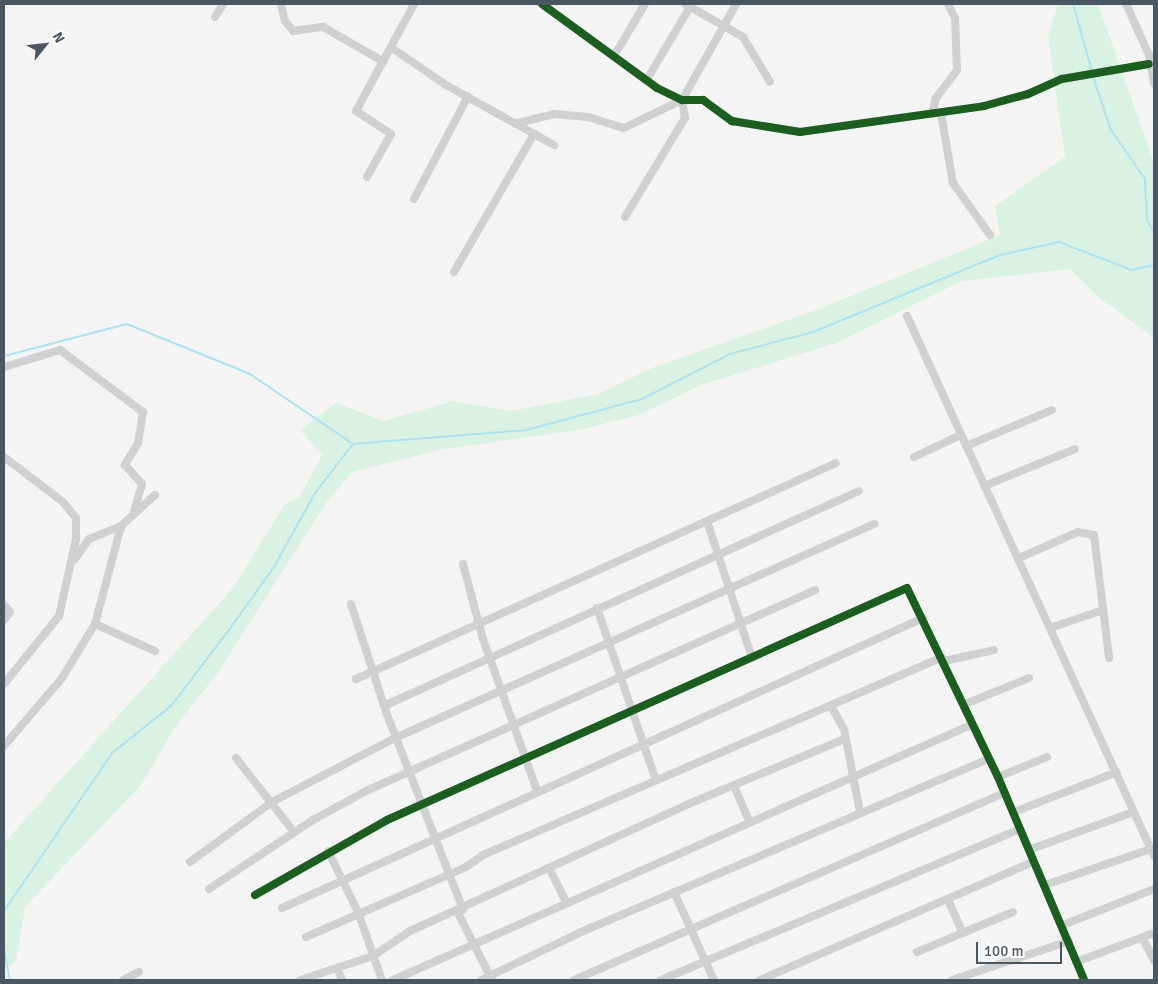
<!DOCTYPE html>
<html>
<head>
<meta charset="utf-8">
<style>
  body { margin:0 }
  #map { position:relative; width:1158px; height:984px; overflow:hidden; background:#f4f4f4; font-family:Signika,sans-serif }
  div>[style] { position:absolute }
  .green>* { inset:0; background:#d9f2e3 }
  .stream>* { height:2px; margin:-1px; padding:0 1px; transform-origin:1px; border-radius:1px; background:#aee2f0 }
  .minor>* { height:8px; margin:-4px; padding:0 4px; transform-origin:4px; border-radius:4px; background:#ced0d2 }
  .cycleway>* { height:8px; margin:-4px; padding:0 4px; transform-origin:4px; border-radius:4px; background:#1b5e20 }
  span { translate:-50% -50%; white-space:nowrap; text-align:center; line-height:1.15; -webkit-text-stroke:5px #fff; paint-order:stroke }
  .frame { position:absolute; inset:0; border:5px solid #4a5661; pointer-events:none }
  .north { position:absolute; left:20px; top:20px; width:50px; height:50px; -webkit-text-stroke:4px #fff; paint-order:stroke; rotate:61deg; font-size:14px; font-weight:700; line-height:20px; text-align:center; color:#4a5661 }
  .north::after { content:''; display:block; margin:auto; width:18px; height:22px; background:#4a5661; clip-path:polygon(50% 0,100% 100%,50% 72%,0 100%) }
  .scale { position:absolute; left:976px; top:942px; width:86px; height:22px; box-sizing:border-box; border:2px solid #4a5661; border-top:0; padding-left:6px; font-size:15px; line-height:18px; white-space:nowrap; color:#4a5661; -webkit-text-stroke:4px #fff; paint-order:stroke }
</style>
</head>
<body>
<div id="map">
  <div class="green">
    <div style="clip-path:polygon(1058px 4px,1098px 4px,1154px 163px,1154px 338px,1100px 298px,1070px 269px,962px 281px,836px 343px,701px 385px,639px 415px,578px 430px,439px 450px,352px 472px,326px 503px,217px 674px,175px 727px,141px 785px,25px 907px,16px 961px,4px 970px,4px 843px,233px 588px,285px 504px,299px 498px,322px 455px,300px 430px,336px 403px,384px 421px,453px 401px,511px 411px,598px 394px,652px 368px,822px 308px,1000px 235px,995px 206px,1065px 157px,1048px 37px)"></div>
  </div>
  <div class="stream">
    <div style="left:1073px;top:4px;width:70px;rotate:74.2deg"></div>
    <div style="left:1093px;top:76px;width:57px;rotate:71.6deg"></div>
    <div style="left:1111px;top:130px;width:60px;rotate:55.2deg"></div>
    <div style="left:1145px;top:179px;width:41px;rotate:87.2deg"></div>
    <div style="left:1147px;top:220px;width:14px;rotate:60deg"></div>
    <div style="left:4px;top:356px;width:127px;rotate:-14.6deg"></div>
    <div style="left:127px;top:324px;width:133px;rotate:22.1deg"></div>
    <div style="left:250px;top:374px;width:125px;rotate:34.2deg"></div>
    <div style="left:4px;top:911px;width:191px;rotate:-55.6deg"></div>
    <div style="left:112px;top:753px;width:75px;rotate:-38.5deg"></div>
    <div style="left:171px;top:706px;width:96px;rotate:-52.7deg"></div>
    <div style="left:229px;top:630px;width:77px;rotate:-54.5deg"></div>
    <div style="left:274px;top:567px;width:85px;rotate:-61deg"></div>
    <div style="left:315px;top:493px;width:62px;rotate:-52.2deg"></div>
    <div style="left:353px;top:444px;width:174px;rotate:-4.6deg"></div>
    <div style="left:526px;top:430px;width:120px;rotate:-15deg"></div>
    <div style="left:642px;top:399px;width:99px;rotate:-27.1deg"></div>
    <div style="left:730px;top:354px;width:86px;rotate:-14.8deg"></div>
    <div style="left:813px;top:332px;width:202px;rotate:-22.4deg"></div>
    <div style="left:1000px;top:255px;width:60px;rotate:-12.4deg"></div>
    <div style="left:1059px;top:242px;width:78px;rotate:21deg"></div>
    <div style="left:1132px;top:270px;width:23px;rotate:-13deg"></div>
    <div style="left:4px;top:950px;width:31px;rotate:79deg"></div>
  </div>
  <div class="minor">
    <div style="left:281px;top:4px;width:17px;rotate:77deg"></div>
    <div style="left:285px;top:21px;width:13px;rotate:51deg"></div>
    <div style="left:293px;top:31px;width:30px;rotate:-8deg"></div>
    <div style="left:323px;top:27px;width:70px;rotate:29.8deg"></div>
    <div style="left:542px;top:4px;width:142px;rotate:36.1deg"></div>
    <div style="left:657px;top:88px;width:28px;rotate:26deg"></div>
    <div style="left:682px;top:100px;width:21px"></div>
    <div style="left:703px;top:100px;width:36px;rotate:36deg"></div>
    <div style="left:732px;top:121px;width:69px;rotate:9.2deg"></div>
    <div style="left:800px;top:132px;width:186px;rotate:-8deg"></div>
    <div style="left:984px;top:106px;width:46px;rotate:-15.3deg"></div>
    <div style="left:1028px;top:94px;width:37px;rotate:-24deg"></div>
    <div style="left:1062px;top:79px;width:88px;rotate:-9.8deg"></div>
    <div style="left:685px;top:4px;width:67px;rotate:29.6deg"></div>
    <div style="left:743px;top:37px;width:52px;rotate:59deg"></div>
    <div style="left:1126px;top:4px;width:56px;rotate:65.7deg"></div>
    <div style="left:1149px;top:55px;width:29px;rotate:80deg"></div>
    <div style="left:215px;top:17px;width:15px;rotate:-58deg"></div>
    <div style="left:392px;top:48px;width:65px;rotate:34.4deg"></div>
    <div style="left:446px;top:85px;width:124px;rotate:29.1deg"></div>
    <div style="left:614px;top:56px;width:61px;rotate:-59.2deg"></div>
    <div style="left:646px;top:81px;width:86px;rotate:-59.3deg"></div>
    <div style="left:941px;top:113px;width:71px;rotate:80.3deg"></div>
    <div style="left:953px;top:183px;width:64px;rotate:54.6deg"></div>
    <div style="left:932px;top:114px;width:16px;rotate:-76deg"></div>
    <div style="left:936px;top:98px;width:35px;rotate:-53deg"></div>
    <div style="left:957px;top:70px;width:52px;rotate:-92.2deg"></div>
    <div style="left:955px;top:18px;width:16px;rotate:-117deg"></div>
    <div style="left:518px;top:123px;width:37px;rotate:-14deg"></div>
    <div style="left:554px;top:114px;width:34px;rotate:5deg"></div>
    <div style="left:588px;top:117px;width:38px;rotate:17deg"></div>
    <div style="left:624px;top:128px;width:64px;rotate:-25.8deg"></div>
    <div style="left:367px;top:177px;width:49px;rotate:-60.8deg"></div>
    <div style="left:391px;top:134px;width:42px;rotate:-146.7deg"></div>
    <div style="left:356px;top:111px;width:122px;rotate:-61.5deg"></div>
    <div style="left:414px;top:199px;width:116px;rotate:-62.3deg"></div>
    <div style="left:625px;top:217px;width:116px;rotate:-58.8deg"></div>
    <div style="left:685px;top:118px;width:18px;rotate:-99deg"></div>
    <div style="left:682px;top:100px;width:110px;rotate:-60.6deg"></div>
    <div style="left:454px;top:272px;width:160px;rotate:-59.9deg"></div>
    <div style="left:907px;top:316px;width:594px;rotate:65.42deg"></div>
    <div style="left:4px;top:367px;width:59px;rotate:-16.9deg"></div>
    <div style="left:60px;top:350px;width:104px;rotate:36.8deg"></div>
    <div style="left:143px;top:412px;width:31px;rotate:99deg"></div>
    <div style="left:138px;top:443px;width:26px;rotate:121deg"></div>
    <div style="left:125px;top:465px;width:25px;rotate:48deg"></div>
    <div style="left:142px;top:484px;width:32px;rotate:106deg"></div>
    <div style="left:966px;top:446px;width:93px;rotate:-22.7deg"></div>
    <div style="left:4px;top:457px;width:74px;rotate:37.3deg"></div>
    <div style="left:63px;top:502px;width:21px;rotate:51deg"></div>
    <div style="left:76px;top:518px;width:21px;rotate:90deg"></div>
    <div style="left:76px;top:539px;width:79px;rotate:102.4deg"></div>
    <div style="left:59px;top:616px;width:87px;rotate:129deg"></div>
    <div style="left:914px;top:457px;width:52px;rotate:-25.1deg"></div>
    <div style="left:984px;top:486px;width:98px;rotate:-22.1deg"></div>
    <div style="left:707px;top:521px;width:144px;rotate:71.8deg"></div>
    <div style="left:1019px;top:558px;width:64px;rotate:-23.8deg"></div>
    <div style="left:1078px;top:532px;width:16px;rotate:11deg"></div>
    <div style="left:1094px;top:535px;width:124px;rotate:83deg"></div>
    <div style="left:75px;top:559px;width:24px;rotate:-55deg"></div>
    <div style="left:89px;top:539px;width:35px;rotate:-22deg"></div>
    <div style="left:121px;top:526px;width:46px;rotate:-42.4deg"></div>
    <div style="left:463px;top:564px;width:78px;rotate:75.1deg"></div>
    <div style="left:483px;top:639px;width:161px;rotate:70.4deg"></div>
    <div style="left:351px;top:604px;width:114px;rotate:72deg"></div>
    <div style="left:386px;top:712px;width:212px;rotate:68.7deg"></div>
    <div style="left:4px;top:605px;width:9px;rotate:49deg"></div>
    <div style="left:10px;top:612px;width:10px;rotate:127deg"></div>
    <div style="left:597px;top:608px;width:182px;rotate:71.1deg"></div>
    <div style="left:95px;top:624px;width:66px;rotate:24.2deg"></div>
    <div style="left:1050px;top:628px;width:56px;rotate:-18.8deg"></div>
    <div style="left:944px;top:661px;width:51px;rotate:-12.4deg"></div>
    <div style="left:356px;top:679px;width:526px;rotate:-24.23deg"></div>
    <div style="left:965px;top:704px;width:69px;rotate:-22.1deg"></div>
    <div style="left:386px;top:705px;width:519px;rotate:-24.34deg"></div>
    <div style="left:831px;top:706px;width:26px;rotate:61deg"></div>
    <div style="left:844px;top:729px;width:85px;rotate:79.1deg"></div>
    <div style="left:4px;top:746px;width:89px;rotate:-49.5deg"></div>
    <div style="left:62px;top:678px;width:63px;rotate:-58.6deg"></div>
    <div style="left:95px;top:624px;width:101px;rotate:-75.1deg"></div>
    <div style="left:236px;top:758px;width:94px;rotate:51.9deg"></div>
    <div style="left:998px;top:777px;width:53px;rotate:-22.2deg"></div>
    <div style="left:734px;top:786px;width:40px;rotate:66.6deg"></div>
    <div style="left:1014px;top:812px;width:110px;rotate:-21.2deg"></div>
    <div style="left:1031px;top:849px;width:109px;rotate:-19.9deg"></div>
    <div style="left:328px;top:851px;width:68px;rotate:63.8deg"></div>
    <div style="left:358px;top:912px;width:72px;rotate:70.6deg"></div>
    <div style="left:190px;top:862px;width:102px;rotate:-36.2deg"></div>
    <div style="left:272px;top:802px;width:139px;rotate:-27.5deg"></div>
    <div style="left:395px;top:738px;width:525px;rotate:-24.07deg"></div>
    <div style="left:550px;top:870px;width:37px;rotate:63deg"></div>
    <div style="left:1045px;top:885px;width:112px;rotate:-18.8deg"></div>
    <div style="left:209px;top:889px;width:125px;rotate:-33.6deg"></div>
    <div style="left:313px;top:820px;width:60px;rotate:-28.7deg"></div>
    <div style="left:366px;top:791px;width:492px;rotate:-24.1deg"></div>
    <div style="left:674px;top:892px;width:97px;rotate:65.6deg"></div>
    <div style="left:255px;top:895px;width:152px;rotate:-29.6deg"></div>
    <div style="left:387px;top:820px;width:569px;rotate:-24.04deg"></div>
    <div style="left:907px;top:588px;width:210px;rotate:64.3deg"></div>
    <div style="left:998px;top:777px;width:220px;rotate:67deg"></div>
    <div style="left:949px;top:902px;width:34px;rotate:66deg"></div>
    <div style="left:282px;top:908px;width:704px;rotate:-24.34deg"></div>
    <div style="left:457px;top:911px;width:77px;rotate:63.1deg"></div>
    <div style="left:1063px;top:925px;width:98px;rotate:-21.6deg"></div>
    <div style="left:306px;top:937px;width:175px;rotate:-23.6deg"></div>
    <div style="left:466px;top:867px;width:21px;rotate:-35deg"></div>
    <div style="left:483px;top:855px;width:500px;rotate:-23.3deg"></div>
    <div style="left:1142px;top:937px;width:27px;rotate:63deg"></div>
    <div style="left:917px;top:952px;width:104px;rotate:-22.6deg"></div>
    <div style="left:1076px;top:962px;width:83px;rotate:-20.4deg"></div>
    <div style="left:337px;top:968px;width:13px;rotate:67deg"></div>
    <div style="left:123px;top:980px;width:18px;rotate:-27deg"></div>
    <div style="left:300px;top:980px;width:77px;rotate:-18.2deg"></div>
    <div style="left:373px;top:956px;width:45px;rotate:-34deg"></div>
    <div style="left:410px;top:931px;width:303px;rotate:-24.5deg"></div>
    <div style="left:686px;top:805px;width:169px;rotate:-22.6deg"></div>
    <div style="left:393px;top:980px;width:632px;rotate:-23.81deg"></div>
    <div style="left:481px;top:980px;width:111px;rotate:-25.6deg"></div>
    <div style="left:581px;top:932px;width:441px;rotate:-23deg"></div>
    <div style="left:574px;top:980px;width:470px;rotate:-23.5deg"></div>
    <div style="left:661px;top:980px;width:389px;rotate:-22.8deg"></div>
    <div style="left:760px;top:980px;width:297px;rotate:-23.4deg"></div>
    <div style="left:952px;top:980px;width:123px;rotate:-18.4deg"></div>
  </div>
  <div class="cycleway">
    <div style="left:542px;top:4px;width:142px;rotate:36.1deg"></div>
    <div style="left:657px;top:88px;width:28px;rotate:26deg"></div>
    <div style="left:682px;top:100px;width:21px"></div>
    <div style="left:703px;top:100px;width:36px;rotate:36deg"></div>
    <div style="left:732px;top:121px;width:69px;rotate:9.2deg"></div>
    <div style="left:800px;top:132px;width:186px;rotate:-8deg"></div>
    <div style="left:984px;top:106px;width:46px;rotate:-15.3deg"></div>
    <div style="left:1028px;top:94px;width:37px;rotate:-24deg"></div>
    <div style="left:1062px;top:79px;width:88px;rotate:-9.8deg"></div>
    <div style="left:255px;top:895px;width:152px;rotate:-29.6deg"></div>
    <div style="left:387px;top:820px;width:569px;rotate:-24.04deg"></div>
    <div style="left:907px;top:588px;width:210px;rotate:64.3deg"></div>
    <div style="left:998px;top:777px;width:220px;rotate:67deg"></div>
  </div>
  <div class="frame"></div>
  <div class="north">N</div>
  <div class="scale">100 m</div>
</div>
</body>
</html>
